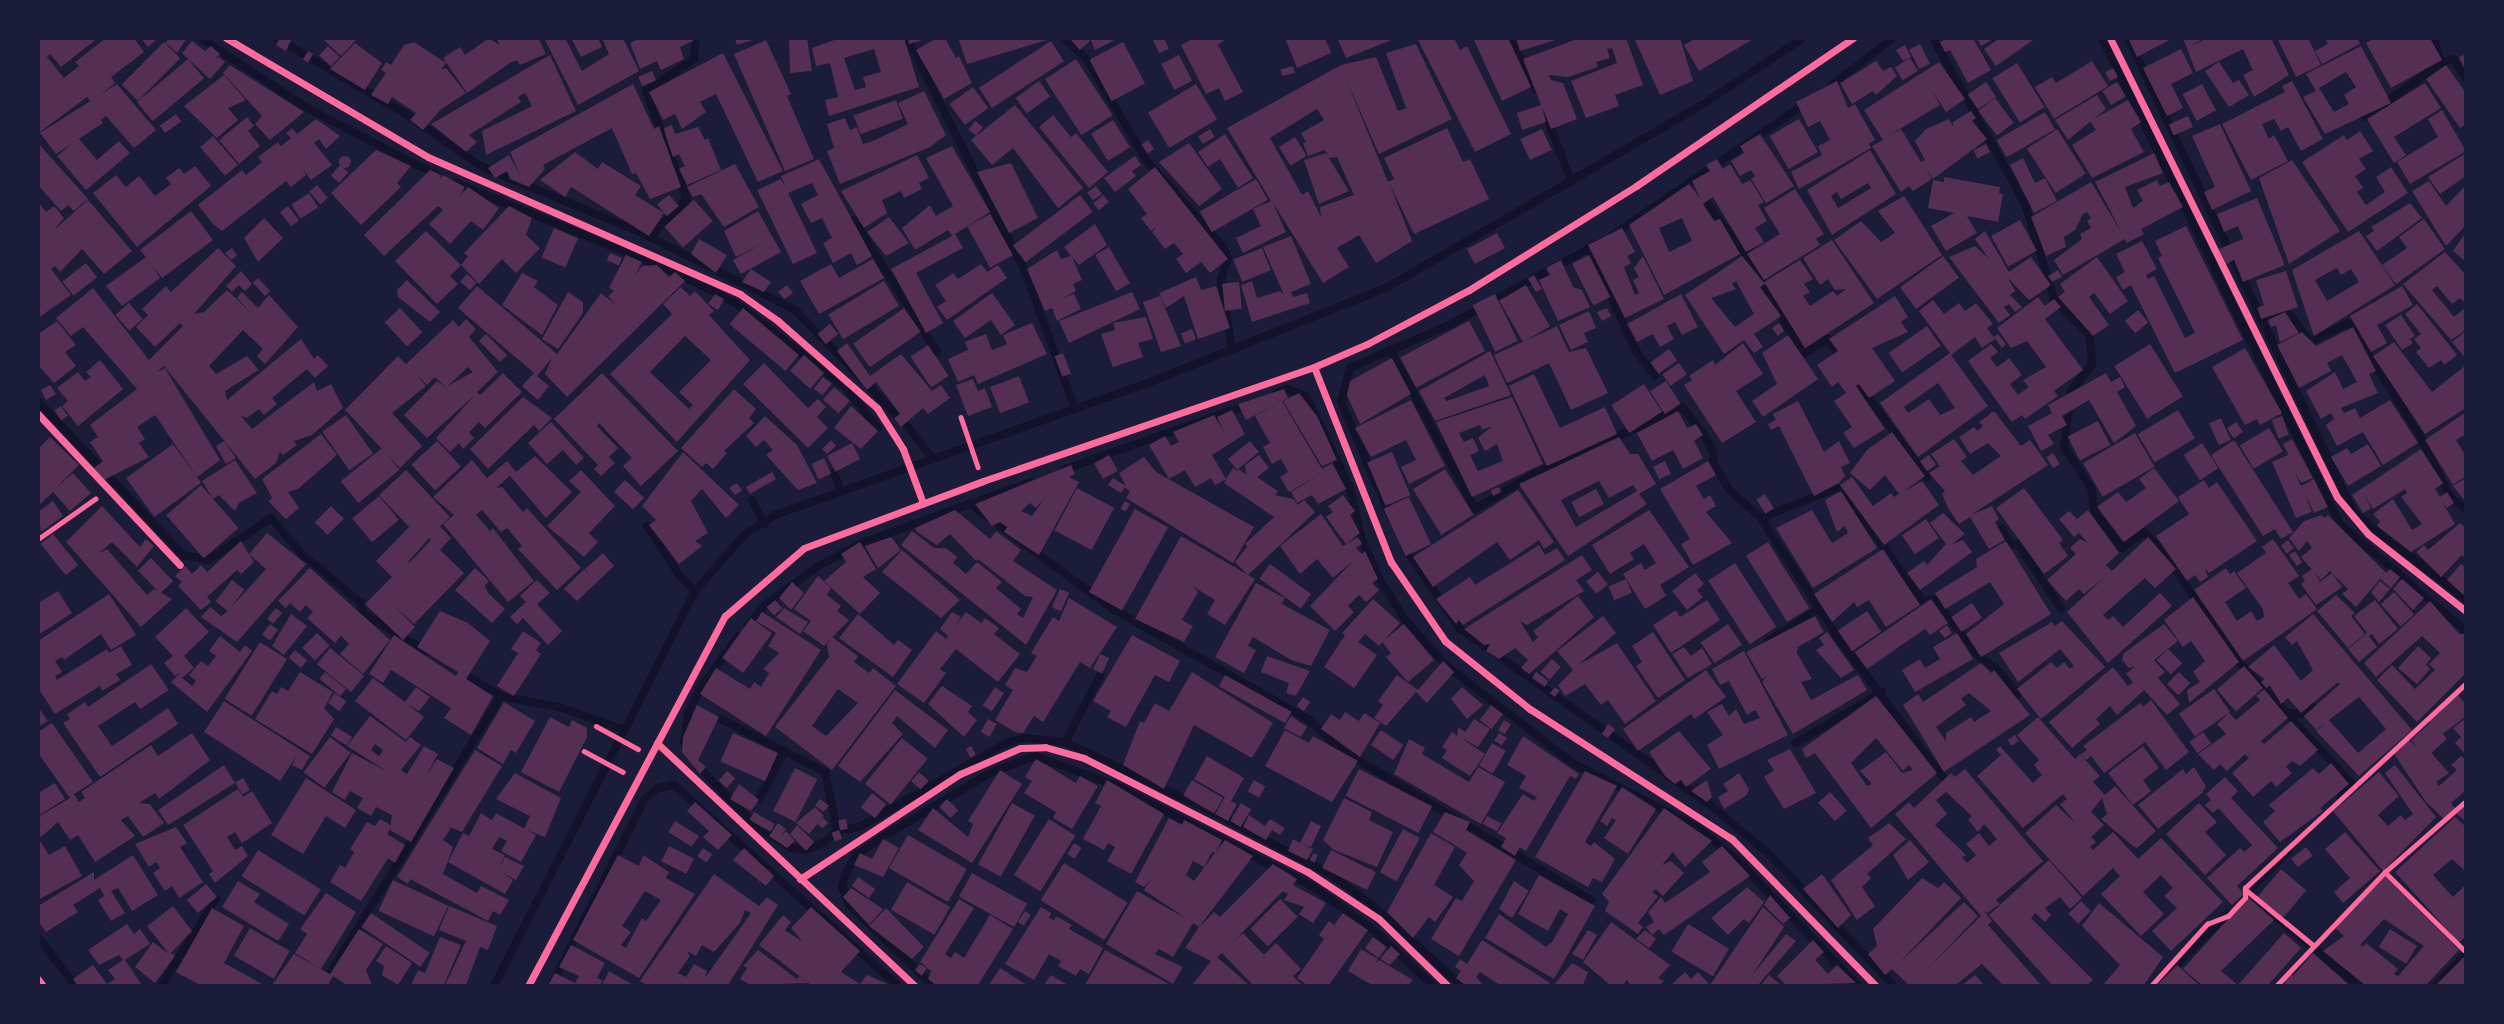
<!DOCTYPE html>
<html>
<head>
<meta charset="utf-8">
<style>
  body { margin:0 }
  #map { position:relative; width:2504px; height:1024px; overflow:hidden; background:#1b1b3a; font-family:"Golos Text",sans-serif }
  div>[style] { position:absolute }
  .stream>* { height:8px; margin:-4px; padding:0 4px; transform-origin:4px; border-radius:4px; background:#12122b }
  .building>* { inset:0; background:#542f53; transform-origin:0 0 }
  .round { border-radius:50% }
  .path>* { height:4.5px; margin:-2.25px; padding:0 2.25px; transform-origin:2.25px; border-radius:2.25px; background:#ff6b9d }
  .minor>* { height:7px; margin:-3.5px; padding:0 3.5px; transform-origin:3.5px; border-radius:3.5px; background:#ff6b9d }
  span { translate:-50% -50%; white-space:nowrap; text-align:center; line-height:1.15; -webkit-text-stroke:5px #1b1b3a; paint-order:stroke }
  .frame { position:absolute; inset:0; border:40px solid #1b1b3a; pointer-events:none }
</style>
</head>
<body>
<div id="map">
  <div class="stream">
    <div style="left:201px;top:38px;width:127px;rotate:33.4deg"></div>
    <div style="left:307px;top:108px;width:146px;rotate:27.3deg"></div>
    <div style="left:276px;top:38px;width:151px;rotate:30.3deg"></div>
    <div style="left:406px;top:114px;width:93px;rotate:34.9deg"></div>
    <div style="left:482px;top:167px;width:171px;rotate:22.4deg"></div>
    <div style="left:640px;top:232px;width:174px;rotate:26.7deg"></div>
    <div style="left:795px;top:310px;width:164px;rotate:46deg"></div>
    <div style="left:909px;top:428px;width:39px;rotate:52deg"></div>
    <div style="left:907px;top:38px;width:262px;rotate:63.2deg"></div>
    <div style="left:1025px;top:272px;width:146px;rotate:69.9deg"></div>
    <div style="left:1063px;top:38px;width:30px;rotate:41deg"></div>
    <div style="left:1086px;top:58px;width:120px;rotate:59.4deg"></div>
    <div style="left:1147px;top:161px;width:113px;rotate:48.6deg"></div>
    <div style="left:1222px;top:246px;width:13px;rotate:63deg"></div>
    <div style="left:1228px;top:258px;width:23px;rotate:108deg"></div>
    <div style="left:1221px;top:280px;width:71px;rotate:81.1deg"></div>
    <div style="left:1510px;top:38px;width:58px;rotate:63.4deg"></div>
    <div style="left:1933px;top:38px;width:190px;rotate:61deg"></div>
    <div style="left:2025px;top:204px;width:99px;rotate:73deg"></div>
    <div style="left:2054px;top:299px;width:52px;rotate:45.8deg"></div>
    <div style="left:2090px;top:336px;width:28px;rotate:86deg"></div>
    <div style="left:2092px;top:364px;width:34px;rotate:128deg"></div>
    <div style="left:2071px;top:391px;width:56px;rotate:97.1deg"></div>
    <div style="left:2064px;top:447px;width:49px;rotate:56.6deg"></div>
    <div style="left:2091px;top:488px;width:24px;rotate:81deg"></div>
    <div style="left:2095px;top:512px;width:45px;rotate:53.1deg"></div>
    <div style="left:2122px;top:548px;width:27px;rotate:-36deg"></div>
    <div style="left:2144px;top:532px;width:23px;rotate:45deg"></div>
    <div style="left:2160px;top:548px;width:141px;rotate:55.1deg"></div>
    <div style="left:2241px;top:664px;width:163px;rotate:47.2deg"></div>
    <div style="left:2352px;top:784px;width:18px;rotate:128deg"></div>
    <div style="left:2102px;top:38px;width:541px;rotate:63.91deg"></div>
    <div style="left:2340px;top:524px;width:165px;rotate:40.3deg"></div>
    <div style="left:2128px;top:38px;width:526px;rotate:64.56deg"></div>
    <div style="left:2354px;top:513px;width:141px;rotate:37.5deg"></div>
    <div style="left:2441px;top:63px;width:13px;rotate:-18deg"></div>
    <div style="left:2453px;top:59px;width:23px;rotate:56deg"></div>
    <div style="left:1831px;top:86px;width:78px;rotate:-37.7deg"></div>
    <div style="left:1546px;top:115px;width:71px;rotate:69.3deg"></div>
    <div style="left:2365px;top:117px;width:93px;rotate:-35.4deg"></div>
    <div style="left:2441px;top:63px;width:26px;rotate:-108deg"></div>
    <div style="left:456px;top:183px;width:241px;rotate:22.2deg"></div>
    <div style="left:679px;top:274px;width:65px;rotate:27.3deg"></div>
    <div style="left:737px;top:304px;width:135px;rotate:37.5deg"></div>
    <div style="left:844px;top:386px;width:54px;rotate:51deg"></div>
    <div style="left:1701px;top:196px;width:75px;rotate:52.1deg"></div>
    <div style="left:1747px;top:255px;width:114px;rotate:60.5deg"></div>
    <div style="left:1803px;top:354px;width:29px;rotate:-31deg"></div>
    <div style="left:1828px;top:339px;width:24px;rotate:57deg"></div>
    <div style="left:854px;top:220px;width:156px;rotate:57.8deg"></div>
    <div style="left:1614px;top:234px;width:232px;rotate:-34.3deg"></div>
    <div style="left:650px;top:237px;width:53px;rotate:-45.8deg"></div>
    <div style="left:687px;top:199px;width:116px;rotate:-110.8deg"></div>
    <div style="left:646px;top:91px;width:58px;rotate:-33.7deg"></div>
    <div style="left:694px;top:59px;width:21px;rotate:-85deg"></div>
    <div style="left:1588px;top:248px;width:114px;rotate:65deg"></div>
    <div style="left:1636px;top:351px;width:31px;rotate:53deg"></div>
    <div style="left:2261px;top:319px;width:22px;rotate:-18deg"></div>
    <div style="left:2282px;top:312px;width:10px;rotate:24deg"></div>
    <div style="left:2291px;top:316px;width:32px;rotate:54deg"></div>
    <div style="left:2310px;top:342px;width:42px;rotate:-26.6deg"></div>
    <div style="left:2348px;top:323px;width:132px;rotate:57.4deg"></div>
    <div style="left:2419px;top:434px;width:70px;rotate:63.8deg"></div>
    <div style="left:2450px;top:497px;width:21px;rotate:39deg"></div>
    <div style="left:1390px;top:349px;width:181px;rotate:62deg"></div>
    <div style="left:1475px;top:509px;width:64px;rotate:-31deg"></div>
    <div style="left:1530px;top:476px;width:167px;rotate:-24.4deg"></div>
    <div style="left:1682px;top:407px;width:33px;rotate:51deg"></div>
    <div style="left:1703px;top:433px;width:21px;rotate:62deg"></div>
    <div style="left:1713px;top:452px;width:10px;rotate:90deg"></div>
    <div style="left:1713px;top:462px;width:32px;rotate:60deg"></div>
    <div style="left:1729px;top:490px;width:43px;rotate:41.2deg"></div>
    <div style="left:1761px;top:518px;width:143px;rotate:57.3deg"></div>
    <div style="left:1838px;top:638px;width:173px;rotate:53deg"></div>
    <div style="left:1852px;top:375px;width:127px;rotate:53.7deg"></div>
    <div style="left:1277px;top:393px;width:11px;rotate:-22deg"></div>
    <div style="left:1287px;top:389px;width:20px;rotate:20deg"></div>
    <div style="left:1306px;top:396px;width:102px;rotate:64.4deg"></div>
    <div style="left:1350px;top:488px;width:53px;rotate:77deg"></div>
    <div style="left:1362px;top:540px;width:46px;rotate:65.7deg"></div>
    <div style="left:1381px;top:582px;width:46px;rotate:57.3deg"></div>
    <div style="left:1406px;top:621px;width:62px;rotate:47.6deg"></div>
    <div style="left:1448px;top:667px;width:159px;rotate:37.6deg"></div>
    <div style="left:1574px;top:764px;width:138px;rotate:27.1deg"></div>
    <div style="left:1697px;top:827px;width:53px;rotate:39.7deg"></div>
    <div style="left:1738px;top:861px;width:173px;rotate:46.2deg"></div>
    <div style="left:38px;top:401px;width:212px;rotate:46.7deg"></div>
    <div style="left:183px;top:555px;width:25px;rotate:11deg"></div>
    <div style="left:208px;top:560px;width:76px;rotate:-33.7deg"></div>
    <div style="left:271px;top:518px;width:46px;rotate:49.4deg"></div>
    <div style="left:301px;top:553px;width:77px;rotate:39.7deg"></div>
    <div style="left:360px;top:602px;width:11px;rotate:75deg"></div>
    <div style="left:363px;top:613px;width:74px;rotate:31.1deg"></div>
    <div style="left:1063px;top:470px;width:197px;rotate:-19.5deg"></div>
    <div style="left:834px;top:473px;width:20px;rotate:70deg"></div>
    <div style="left:752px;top:500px;width:27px;rotate:63deg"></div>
    <div style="left:969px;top:503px;width:179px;rotate:36.4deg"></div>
    <div style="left:1113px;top:609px;width:225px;rotate:29.5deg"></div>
    <div style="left:1309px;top:720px;width:42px;rotate:43.1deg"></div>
    <div style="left:1340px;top:749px;width:293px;rotate:31deg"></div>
    <div style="left:1391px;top:518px;width:126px;rotate:-113.3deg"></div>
    <div style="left:1341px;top:402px;width:35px;rotate:-75deg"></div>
    <div style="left:1350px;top:368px;width:110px;rotate:-23.5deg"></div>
    <div style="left:1451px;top:324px;width:166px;rotate:-28.7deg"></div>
    <div style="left:1761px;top:518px;width:81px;rotate:-21.8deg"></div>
    <div style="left:1836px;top:488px;width:6px;rotate:18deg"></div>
    <div style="left:1842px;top:490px;width:137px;rotate:53.9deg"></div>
    <div style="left:1923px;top:601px;width:11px;rotate:-10deg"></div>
    <div style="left:1934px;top:599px;width:75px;rotate:51.5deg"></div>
    <div style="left:1981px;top:658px;width:18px;rotate:34deg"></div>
    <div style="left:1996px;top:668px;width:34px;rotate:50deg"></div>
    <div style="left:647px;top:526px;width:60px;rotate:56.6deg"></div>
    <div style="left:680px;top:576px;width:21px;rotate:45deg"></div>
    <div style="left:2002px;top:529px;width:18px;rotate:61deg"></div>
    <div style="left:2011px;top:545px;width:7px;rotate:-8deg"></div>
    <div style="left:2018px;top:544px;width:77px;rotate:56.1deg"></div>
    <div style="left:1404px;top:546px;width:99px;rotate:56.1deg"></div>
    <div style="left:1459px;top:628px;width:307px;rotate:35.2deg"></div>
    <div style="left:1710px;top:805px;width:78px;rotate:39.8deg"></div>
    <div style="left:1770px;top:855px;width:180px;rotate:46.6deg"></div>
    <div style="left:747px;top:626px;width:28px;rotate:-49deg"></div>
    <div style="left:765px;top:605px;width:66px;rotate:-36.3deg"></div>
    <div style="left:818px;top:566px;width:55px;rotate:-27deg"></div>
    <div style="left:867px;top:541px;width:174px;rotate:-19.8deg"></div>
    <div style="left:1769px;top:640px;width:59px;rotate:-31.8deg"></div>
    <div style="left:461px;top:672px;width:47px;rotate:31deg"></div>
    <div style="left:501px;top:696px;width:62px;rotate:11.1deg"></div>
    <div style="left:562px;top:708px;width:67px;rotate:19.2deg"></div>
    <div style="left:2290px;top:713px;width:10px;rotate:6deg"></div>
    <div style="left:2300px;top:714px;width:14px;rotate:-34deg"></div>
    <div style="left:721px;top:719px;width:117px;rotate:27deg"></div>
    <div style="left:825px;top:772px;width:60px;rotate:78.5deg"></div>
    <div style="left:1065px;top:742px;width:75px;rotate:-62.1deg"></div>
    <div style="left:684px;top:743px;width:29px;rotate:-82deg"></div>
    <div style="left:688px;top:714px;width:29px;rotate:-65deg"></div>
    <div style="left:700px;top:688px;width:65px;rotate:-53.1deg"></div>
    <div style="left:1796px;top:743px;width:100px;rotate:-30.7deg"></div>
    <div style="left:697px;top:765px;width:86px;rotate:45.9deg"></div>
    <div style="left:757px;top:827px;width:40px;rotate:32deg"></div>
    <div style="left:791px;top:848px;width:14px;rotate:8deg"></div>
    <div style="left:805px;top:850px;width:22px;rotate:-22deg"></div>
    <div style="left:825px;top:842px;width:16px;rotate:-43deg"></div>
    <div style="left:837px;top:831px;width:22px;rotate:-10deg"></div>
    <div style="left:859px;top:827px;width:172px;rotate:-29.7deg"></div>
    <div style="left:1008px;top:742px;width:17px;rotate:-13deg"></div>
    <div style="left:1025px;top:738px;width:40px;rotate:5.7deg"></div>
    <div style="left:1065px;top:742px;width:164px;rotate:25.3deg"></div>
    <div style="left:1213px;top:812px;width:132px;rotate:27.9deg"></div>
    <div style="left:1330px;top:874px;width:51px;rotate:36.2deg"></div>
    <div style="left:1371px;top:904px;width:122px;rotate:42deg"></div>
    <div style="left:759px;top:799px;width:55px;rotate:-62deg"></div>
    <div style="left:2247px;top:893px;width:146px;rotate:39.7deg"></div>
    <div style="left:2243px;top:897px;width:67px;rotate:-45.6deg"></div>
    <div style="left:38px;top:937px;width:61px;rotate:52.9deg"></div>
    <div style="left:330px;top:973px;width:326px;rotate:-58.3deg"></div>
    <div style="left:161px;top:986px;width:103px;rotate:-57.7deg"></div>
    <div style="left:494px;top:986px;width:443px;rotate:-63deg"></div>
    <div style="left:695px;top:591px;width:74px;rotate:-48.8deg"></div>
    <div style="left:744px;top:535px;width:37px;rotate:-33deg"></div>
    <div style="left:775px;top:515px;width:390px;rotate:-19.5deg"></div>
    <div style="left:1143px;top:385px;width:262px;rotate:-21.8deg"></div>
    <div style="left:1386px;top:288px;width:363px;rotate:-30.1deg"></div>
    <div style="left:1700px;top:106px;width:123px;rotate:-33.4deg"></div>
    <div style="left:551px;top:986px;width:208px;rotate:-63.4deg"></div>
    <div style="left:644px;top:800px;width:18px;rotate:-41deg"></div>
    <div style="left:658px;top:788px;width:16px;rotate:-11deg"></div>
    <div style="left:674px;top:785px;width:301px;rotate:41.9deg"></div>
    <div style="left:933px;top:986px;width:117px;rotate:-136deg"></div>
    <div style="left:849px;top:905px;width:19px;rotate:-111deg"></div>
    <div style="left:842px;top:887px;width:12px;rotate:-76deg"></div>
    <div style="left:845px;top:875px;width:23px;rotate:-61deg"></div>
    <div style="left:856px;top:855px;width:30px;rotate:-34deg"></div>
    <div style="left:881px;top:838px;width:127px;rotate:-30.8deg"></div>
    <div style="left:990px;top:773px;width:48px;rotate:-20.7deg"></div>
    <div style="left:1035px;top:756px;width:85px;rotate:19.9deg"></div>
    <div style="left:1115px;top:785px;width:225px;rotate:27.2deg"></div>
    <div style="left:1315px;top:888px;width:72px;rotate:35.9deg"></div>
    <div style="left:1373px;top:930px;width:83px;rotate:42.6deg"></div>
    <div style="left:2155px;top:986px;width:102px;rotate:-45deg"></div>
    <div style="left:2435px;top:986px;width:45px;rotate:-45.9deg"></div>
  </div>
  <div class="building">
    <div style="clip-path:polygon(38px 38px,98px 38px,61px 67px,50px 54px,47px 57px,64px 78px,79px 66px,75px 62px,106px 38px,134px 38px,144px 52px,111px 77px,115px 83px,91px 102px,87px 97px,40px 132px)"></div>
    <div style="clip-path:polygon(141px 38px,158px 38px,148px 47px)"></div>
    <div style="clip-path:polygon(169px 38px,187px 38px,177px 53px,166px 43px)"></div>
    <div style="clip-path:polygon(280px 38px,292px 38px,286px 51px,276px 45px)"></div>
    <div style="clip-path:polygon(322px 38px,358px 38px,341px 56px)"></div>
    <div style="clip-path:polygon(489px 38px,499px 45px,497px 38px,538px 38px,546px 54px,520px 65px,517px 60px,510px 63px,467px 93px,443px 58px,460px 47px,465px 55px)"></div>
    <div style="clip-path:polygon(544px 38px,565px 38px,582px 71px,609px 54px,602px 38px,623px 38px,639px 71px,578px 105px)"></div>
    <div style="clip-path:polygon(571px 38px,598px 38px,602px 47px,581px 57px)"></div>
    <div style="clip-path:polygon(641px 38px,693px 38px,693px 41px,680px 47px,684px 59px,661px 70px,657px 61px,640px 69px,630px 43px)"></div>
    <div style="clip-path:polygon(735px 38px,756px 38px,756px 39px,737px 45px)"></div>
    <div style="clip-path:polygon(789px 38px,807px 38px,812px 71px,790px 73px)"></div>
    <div style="clip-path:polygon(evenodd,840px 38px,904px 38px,919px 87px,829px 116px,825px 100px,838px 97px,830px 63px,816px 66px,812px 48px,840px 38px,874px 49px,881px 72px,863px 77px,866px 87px,855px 90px,844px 58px,874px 49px)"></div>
    <div style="clip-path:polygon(908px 38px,926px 38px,926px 39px,909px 44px)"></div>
    <div style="clip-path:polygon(937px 38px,945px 38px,956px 58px,959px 56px,972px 83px,944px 99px,916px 50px)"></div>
    <div style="clip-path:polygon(958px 38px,1049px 38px,1050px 39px,967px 64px)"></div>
    <div style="clip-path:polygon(1069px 38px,1088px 38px,1090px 41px,1080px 50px)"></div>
    <div style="clip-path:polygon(1090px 38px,1119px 38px,1095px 50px)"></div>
    <div style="clip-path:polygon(1152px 38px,1164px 38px,1169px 49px,1159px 53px)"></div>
    <div style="clip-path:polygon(1194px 38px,1227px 38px,1218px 45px,1243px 92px,1225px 101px,1219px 88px,1206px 94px,1181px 45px)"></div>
    <div style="clip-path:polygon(1285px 38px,1325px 38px,1331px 53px,1297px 68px)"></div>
    <div style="clip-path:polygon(1337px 38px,1394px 38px,1394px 39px,1346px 58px)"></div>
    <div style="clip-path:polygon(1417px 38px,1454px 38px,1460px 50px,1467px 46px,1511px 134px,1475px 152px)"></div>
    <div style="clip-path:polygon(1473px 38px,1508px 38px,1531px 87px,1502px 101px)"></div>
    <div style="clip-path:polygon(1516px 38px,1559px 38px,1559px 39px,1520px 51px)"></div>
    <div style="clip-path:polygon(1580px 38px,1626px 38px,1643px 85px,1615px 95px,1619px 106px,1586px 118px,1571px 81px,1617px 63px,1612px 48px,1607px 49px,1610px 58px,1596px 62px,1598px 67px,1568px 77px,1549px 75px,1551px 80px,1563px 83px,1577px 119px,1551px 129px,1542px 107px,1546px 122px,1522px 130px,1517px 113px,1541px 105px,1523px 59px)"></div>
    <div style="clip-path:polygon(1634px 38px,1680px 38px,1693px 81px,1660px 95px)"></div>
    <div style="clip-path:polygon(1696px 38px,1755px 38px,1699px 71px,1684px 45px)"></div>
    <div style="clip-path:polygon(1947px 38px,1973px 38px,1991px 70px,1968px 83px,1950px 50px,1945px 52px,1940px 42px)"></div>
    <div style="clip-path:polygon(1977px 38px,1995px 38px,1981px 46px)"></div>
    <div style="clip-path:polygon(2000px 38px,2036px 38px,1996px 66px,1984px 49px)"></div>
    <div style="clip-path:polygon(2128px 38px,2173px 38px,2137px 57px)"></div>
    <div style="clip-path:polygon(2183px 38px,2204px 38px,2191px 46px,2208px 38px,2271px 38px,2289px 75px,2254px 97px,2243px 75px,2253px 70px,2243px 49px,2196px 72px)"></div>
    <div style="clip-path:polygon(2277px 38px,2308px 38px,2321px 65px,2296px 77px)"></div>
    <div style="clip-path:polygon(2325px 38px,2357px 38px,2360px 44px,2322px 64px,2315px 51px,2328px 44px)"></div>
    <div style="clip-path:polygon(2374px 38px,2430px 38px,2442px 60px,2391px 88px,2366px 43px)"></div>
    <div style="clip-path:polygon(766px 40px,791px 94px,787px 96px,814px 159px,785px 171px,734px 54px)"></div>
    <div style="clip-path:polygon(192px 41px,205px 51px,211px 46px,220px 54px,214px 60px,219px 57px,225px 62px,210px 79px,182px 53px)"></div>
    <div style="left:1051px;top:41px;width:24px;height:86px;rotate:57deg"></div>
    <div style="left:164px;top:42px;width:23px;height:60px;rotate:45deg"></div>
    <div style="clip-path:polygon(414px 42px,446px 63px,441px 70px,446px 68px,466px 93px,440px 110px,423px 130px,410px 120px,416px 113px,392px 97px,388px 104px,371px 95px,386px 73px,381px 70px,386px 62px,391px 65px,404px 45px)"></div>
    <div style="left:1123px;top:42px;width:47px;height:38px;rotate:62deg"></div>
    <div style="clip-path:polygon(355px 43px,382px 63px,365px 90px,330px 69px)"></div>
    <div style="clip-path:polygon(evenodd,1416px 44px,1452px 119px,1379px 154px,1346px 79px,1388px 182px,1394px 179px,1384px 158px,1447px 128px,1463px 162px,1470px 159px,1489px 199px,1414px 234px,1390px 185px,1412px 241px,1376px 263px,1359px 235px,1337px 248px,1349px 267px,1323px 283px,1272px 201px,1286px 232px,1243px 253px,1236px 238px,1261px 226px,1253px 209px,1271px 201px,1227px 128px,1341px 65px,1376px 57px,1398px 111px,1406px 108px,1386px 53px,1416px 44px,1317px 109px,1324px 120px,1301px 133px,1306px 142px,1303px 143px,1308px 156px,1325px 150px,1329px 158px,1337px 157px,1354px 195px,1320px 207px,1321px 217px,1308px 191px,1302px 195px,1270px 138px,1317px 109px)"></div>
    <div style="left:1920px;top:44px;width:22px;height:12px;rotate:63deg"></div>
    <div style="clip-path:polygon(1905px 45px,1911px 57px,1903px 61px,1896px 50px)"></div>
    <div style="left:328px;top:46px;width:16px;height:13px;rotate:43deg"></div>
    <div style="clip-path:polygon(evenodd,2361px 46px,2391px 103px,2325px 134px,2303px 97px,2316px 91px,2306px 74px,2361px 46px,2346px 72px,2356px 87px,2344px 95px,2349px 104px,2334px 112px,2319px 88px,2346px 72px)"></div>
    <div style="clip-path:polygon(2181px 49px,2193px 73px,2171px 84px,2183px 108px,2167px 116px,2143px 68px)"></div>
    <div style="left:308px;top:51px;width:6px;height:10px;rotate:31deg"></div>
    <div style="clip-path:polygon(723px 53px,783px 171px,758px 182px,716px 94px,700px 102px,706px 112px,682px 129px,675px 114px,663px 120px,649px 92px)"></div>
    <div style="clip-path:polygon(2466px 54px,2466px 72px,2459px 57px)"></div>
    <div style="clip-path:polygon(550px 55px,576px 111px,486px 155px,482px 131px,532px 106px,525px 93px,518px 97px,521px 102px,469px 135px,477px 142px,466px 152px,431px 124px)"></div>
    <div style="left:1179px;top:55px;width:29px;height:20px;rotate:63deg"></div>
    <div style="left:1910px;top:58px;width:15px;height:18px;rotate:58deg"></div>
    <div style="left:188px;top:59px;width:25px;height:67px;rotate:50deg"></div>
    <div style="left:1076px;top:59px;width:67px;height:37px;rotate:57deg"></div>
    <div style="clip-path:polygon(1876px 61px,1883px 71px,1891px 67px,1897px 76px,1876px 95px,1873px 91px,1852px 104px,1840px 83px)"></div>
    <div style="clip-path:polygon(2092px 61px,2108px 86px,2054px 119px,2035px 87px,2052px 77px,2056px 83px)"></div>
    <div style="clip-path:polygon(1939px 62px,1965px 99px,1946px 112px,1931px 89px,1940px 105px,1886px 137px,1901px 129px,1921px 162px,1925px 160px,1915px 141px,1926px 129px,1949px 119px,1953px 126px,1953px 122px,1971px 111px,1976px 118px,1972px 121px,1987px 139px,1933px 179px,1925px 166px,1932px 179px,1913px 191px,1909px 186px,1901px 192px,1872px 146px,1883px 140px,1864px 110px)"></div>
    <div style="clip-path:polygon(2219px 62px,2233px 83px,2239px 80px,2249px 95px,2229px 107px,2205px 71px)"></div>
    <div style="left:2017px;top:63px;width:52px;height:29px;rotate:58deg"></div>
    <div style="clip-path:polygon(230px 65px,304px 112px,270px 140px,255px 124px,262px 116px,223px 73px)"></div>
    <div style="clip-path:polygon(2446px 65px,2466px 93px,2466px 124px,2460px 128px,2426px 79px)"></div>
    <div style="left:1293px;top:66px;width:7px;height:13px;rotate:74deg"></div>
    <div style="left:2113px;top:68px;width:10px;height:9px;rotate:61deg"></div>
    <div style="left:652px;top:71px;width:10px;height:15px;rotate:66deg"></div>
    <div style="clip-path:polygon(224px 75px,246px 100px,228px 108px,238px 120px,217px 138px,184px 106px)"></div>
    <div style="left:1039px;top:81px;width:19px;height:29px;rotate:54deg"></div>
    <div style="clip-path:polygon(1837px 81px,1848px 108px,1855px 104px,1875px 140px,1869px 144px,1871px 148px,1799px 189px,1791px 172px,1822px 155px,1818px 146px,1830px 140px,1820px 121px,1808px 127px,1796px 102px)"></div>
    <div style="clip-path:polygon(2292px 81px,2323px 139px,2301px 151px,2288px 127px,2281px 131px,2274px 119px,2262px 124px,2269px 139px,2274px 135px,2288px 161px,2251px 180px,2222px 124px,2285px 92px,2282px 86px)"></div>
    <div style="left:1986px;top:82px;width:18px;height:22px;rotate:56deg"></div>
    <div style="left:2117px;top:82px;width:17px;height:17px;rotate:59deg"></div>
    <div style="clip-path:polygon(2425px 83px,2441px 108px,2394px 137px,2406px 155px,2394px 163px,2367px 119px)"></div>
    <div style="clip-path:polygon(117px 84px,156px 130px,134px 148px,106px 116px,101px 120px,103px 123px,56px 154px,40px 133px)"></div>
    <div style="clip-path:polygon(633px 84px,654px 129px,659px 126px,681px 187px,650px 199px,636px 173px,632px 174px,612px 128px,543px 165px,545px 169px,529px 187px,510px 179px,507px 171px,495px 178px,488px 168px,509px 155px,520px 175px,510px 152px)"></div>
    <div style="left:1196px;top:84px;width:41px;height:56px;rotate:59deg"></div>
    <div style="left:2202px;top:84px;width:30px;height:22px;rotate:62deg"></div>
    <div style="left:973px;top:87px;width:26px;height:29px;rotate:54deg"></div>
    <div style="clip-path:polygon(924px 91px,946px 135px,930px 147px,840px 184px,827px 151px,834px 148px,827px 124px,845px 118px,850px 130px,857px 127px,863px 144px,873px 141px,908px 124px,898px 103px)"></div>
    <div style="clip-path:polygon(2097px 95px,2106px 109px,2068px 140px,2055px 120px)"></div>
    <div style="left:1995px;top:98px;width:31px;height:21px;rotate:53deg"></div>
    <div style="left:896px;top:100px;width:20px;height:45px;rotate:70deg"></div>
    <div style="clip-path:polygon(2128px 100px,2141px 122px,2131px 129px,2144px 152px,2092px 178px,2072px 145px,2096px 130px,2090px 121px)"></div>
    <div style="clip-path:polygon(1015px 105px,1083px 188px,1058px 208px,1013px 148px,992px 165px,971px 140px)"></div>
    <div style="clip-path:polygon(2442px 110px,2466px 151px,2410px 184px,2397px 162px,2438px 137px,2428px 119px)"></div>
    <div style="left:2045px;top:112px;width:20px;height:56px;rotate:60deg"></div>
    <div style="left:176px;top:114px;width:9px;height:20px;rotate:54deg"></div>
    <div style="clip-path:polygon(1053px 115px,1071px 137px,1076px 133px,1108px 172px,1089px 188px,1039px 127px)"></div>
    <div style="left:2188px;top:116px;width:12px;height:21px;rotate:66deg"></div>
    <div style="clip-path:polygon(247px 117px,254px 126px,248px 131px,260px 146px,239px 164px,219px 140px)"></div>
    <div style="clip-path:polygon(316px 119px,340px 136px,326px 149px,319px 139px,314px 143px,332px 165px,311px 180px,302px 168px,306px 175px,291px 187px,286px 181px,222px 231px,213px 224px,198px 205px,242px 170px,246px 175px,262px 162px,258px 157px,278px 142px,281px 146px,291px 138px,286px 133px,292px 128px,297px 134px)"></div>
    <div style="left:1799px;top:119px;width:38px;height:34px;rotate:60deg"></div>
    <div style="left:1113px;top:120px;width:32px;height:26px;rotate:58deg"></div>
    <div style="left:975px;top:121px;width:10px;height:11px;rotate:37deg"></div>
    <div style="clip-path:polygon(2220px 124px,2251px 191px,2212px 210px,2204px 192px,2215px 187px,2192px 136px)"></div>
    <div style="clip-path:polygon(672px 125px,675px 134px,698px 127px,705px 140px,708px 138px,721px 170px,687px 185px,679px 169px,685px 166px,679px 154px,673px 157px,666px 137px,664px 128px)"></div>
    <div style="left:1210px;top:129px;width:9px;height:14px;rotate:58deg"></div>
    <div style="left:1542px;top:129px;width:23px;height:24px;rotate:65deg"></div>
    <div style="left:2057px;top:129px;width:53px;height:36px;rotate:57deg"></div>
    <div style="clip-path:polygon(2360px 131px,2373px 151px,2359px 159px,2366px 169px,2355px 176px,2363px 188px,2357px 192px,2366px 205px,2385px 192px,2376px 177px,2391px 167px,2408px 193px,2348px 232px,2302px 162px,2344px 135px,2347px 140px)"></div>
    <div style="clip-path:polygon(1225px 134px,1253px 178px,1238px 188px,1220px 159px,1208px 167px,1198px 152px)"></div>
    <div style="clip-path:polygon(1760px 134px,1794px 186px,1766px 203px,1751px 179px,1755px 176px,1751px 170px,1740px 176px,1731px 161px,1744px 153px,1740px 146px)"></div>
    <div style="left:213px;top:136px;width:38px;height:17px;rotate:49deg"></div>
    <div style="left:1295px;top:137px;width:22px;height:19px;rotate:58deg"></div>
    <div style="clip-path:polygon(78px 138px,97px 160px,119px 141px,130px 153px,86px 190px,57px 156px)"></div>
    <div style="left:1148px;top:140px;width:11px;height:8px;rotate:56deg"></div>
    <div style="clip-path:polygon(38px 143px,88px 199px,74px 211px,68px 205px,61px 211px,38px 185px)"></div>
    <div style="clip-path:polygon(1189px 143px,1222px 189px,1199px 206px,1159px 162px)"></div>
    <div style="left:1986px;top:144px;width:9px;height:14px;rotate:63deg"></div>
    <div style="clip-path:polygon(952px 146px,990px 212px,955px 234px,963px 248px,916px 273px,943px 323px,926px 333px,891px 269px,952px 236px,948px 230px,915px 250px,902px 228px,930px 205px,936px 216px,953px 206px,926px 158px)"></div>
    <div style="clip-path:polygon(376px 150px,411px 166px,397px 183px,401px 187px,361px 225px,331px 193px)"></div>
    <div style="clip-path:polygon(evenodd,1870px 150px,1896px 194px,1832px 235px,1807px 190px,1870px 150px,1868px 183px,1871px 188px,1838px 208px,1831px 196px,1837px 192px,1841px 199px,1868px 183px)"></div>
    <div style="clip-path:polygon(575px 152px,598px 169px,602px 162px,641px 186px,635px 195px,664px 213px,657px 204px,669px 195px,679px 206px,667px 216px,664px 213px,649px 236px,571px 187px,565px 197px,540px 180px)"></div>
    <div style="clip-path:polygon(1326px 153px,1349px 191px,1319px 204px,1304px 160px)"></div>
    <div style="clip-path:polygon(2154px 153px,2163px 173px,2125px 187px,2133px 208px,2143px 201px,2137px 190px,2157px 180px,2160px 186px,2169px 182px,2183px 207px,2141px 229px,2144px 234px,2127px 243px,2125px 239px,2063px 275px,2054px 260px,2082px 239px,2080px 234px,2091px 228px,2087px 221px,2091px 218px,2087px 212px,2083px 214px,2075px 230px,2064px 237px,2066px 247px,2046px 256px,2031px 217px,2091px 182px,2123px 235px,2095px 182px)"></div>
    <div style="clip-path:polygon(2466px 153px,2466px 176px,2440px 194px,2428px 177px)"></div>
    <div style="clip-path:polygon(917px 155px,929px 178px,919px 183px,922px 189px,904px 198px,901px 191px,882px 200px,887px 213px,864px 228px,841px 191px)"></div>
    <div class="round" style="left:339px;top:156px;width:12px;height:12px"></div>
    <div style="clip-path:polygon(1135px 156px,1141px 165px,1132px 171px,1136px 176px,1115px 192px,1104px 178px)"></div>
    <div style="clip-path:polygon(2023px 158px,2035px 183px,2045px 178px,2057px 201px,2034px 213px,2010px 165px)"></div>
    <div style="clip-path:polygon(819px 159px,872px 256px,857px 265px,851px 253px,833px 263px,823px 243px,832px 238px,822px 218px,811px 223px,801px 204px,818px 195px,812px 183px,788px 193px,817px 253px,793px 264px,757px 190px,781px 179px,786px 188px,781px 176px)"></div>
    <div style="clip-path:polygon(evenodd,1717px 159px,1723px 169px,1730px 164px,1742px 184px,1750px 180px,1764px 202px,1758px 205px,1767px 221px,1755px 228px,1764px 242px,1746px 252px,1713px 197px,1703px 204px,1714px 221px,1720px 219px,1740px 254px,1664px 295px,1629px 225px,1689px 184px,1700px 198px,1692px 181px,1710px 171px,1706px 165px,1717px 159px,1682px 218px,1692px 241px,1669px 252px,1659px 228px,1682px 218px)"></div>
    <div style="clip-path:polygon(2292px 160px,2340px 231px,2289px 264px,2259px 178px)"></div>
    <div style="clip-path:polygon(1011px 163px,1038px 218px,1009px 233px,977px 172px)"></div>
    <div style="clip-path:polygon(735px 164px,759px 207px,724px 227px,701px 194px,693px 197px,687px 187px)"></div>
    <div style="left:340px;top:165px;width:11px;height:14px;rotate:41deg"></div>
    <div style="clip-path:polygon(195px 166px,211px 186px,137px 247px,93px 193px,116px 175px,126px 187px,139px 176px,155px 196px,171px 184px,166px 178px,179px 168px,184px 174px)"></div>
    <div style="clip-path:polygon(1155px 167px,1228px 259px,1210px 273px,1201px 262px,1186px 273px,1176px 259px,1183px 254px,1174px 243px,1165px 249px,1152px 232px,1157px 226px,1151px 231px,1141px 218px,1147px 214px,1128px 189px)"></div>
    <div style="clip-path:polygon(430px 170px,441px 175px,440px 179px,443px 175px,465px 187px,459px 197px,468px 187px,499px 208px,483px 230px,471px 221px,450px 244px,429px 224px,443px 210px,438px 206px,384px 256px,364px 235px)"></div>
    <div style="clip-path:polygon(1944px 177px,2000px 187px,1999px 193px,2003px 194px,1998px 222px,1967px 216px,1977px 233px,1946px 251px,1931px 226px,1954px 213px,1928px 208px,1933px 180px,1944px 182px)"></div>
    <div style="left:1256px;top:179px;width:24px;height:65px;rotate:60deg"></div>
    <div style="clip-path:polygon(2429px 181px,2446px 206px,2466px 185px,2466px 225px,2446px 246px,2412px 191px)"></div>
    <div style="left:317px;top:185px;width:17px;height:10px;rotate:50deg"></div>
    <div style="left:1096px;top:186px;width:10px;height:11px;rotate:53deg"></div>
    <div style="clip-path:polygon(1795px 189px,1824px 234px,1816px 239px,1820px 245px,1764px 280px,1747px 254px,1780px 234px,1764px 208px)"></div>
    <div style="left:309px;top:193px;width:17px;height:21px;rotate:57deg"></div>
    <div style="left:1080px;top:195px;width:21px;height:84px;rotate:53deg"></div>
    <div style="left:1103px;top:195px;width:9px;height:13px;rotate:49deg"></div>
    <div style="clip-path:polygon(1904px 196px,1942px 255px,1877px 299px,1834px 240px,1861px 221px,1881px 242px,1895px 233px,1878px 211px)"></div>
    <div style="clip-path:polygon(2257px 198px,2285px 265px,2243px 282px,2234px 260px,2226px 264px,2219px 249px,2243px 239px,2238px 226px,2224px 232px,2217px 214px)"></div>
    <div style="clip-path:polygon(88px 200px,132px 251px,104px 274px,82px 249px,60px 272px,55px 266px,51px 269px,71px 295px,38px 318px,38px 202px,46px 212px,54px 206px,64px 218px,54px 230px)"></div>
    <div style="left:694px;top:200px;width:28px;height:40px;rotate:48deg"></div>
    <div style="clip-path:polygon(2410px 203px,2422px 218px,2377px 251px,2366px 236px,2374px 231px,2371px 227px)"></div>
    <div style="left:288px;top:206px;width:18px;height:10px;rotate:52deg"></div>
    <div style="clip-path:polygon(509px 206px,532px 218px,526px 235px,540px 248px,516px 273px,502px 259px,479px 284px,461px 265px,468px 256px,464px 253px)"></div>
    <div style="clip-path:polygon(191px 211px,213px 240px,162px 278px,152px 265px,160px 278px,122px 306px,106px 286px,146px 257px,140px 250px)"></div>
    <div style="clip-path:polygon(758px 211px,781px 252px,741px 274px,733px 260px,768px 240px,736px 257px,724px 231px)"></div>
    <div style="left:990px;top:214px;width:47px;height:26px;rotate:61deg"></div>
    <div style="clip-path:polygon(889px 217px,909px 243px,886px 256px,867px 232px)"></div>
    <div style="clip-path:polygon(264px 218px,283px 238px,258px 262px,244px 238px)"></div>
    <div style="clip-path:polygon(2424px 219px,2445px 249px,2396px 284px,2382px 265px,2407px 248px,2399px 237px)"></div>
    <div style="left:2020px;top:220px;width:35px;height:33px;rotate:61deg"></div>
    <div style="clip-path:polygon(1095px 224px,1107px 245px,1079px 265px,1072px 257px,1082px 280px,1073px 284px,1076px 291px,1063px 298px,1074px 294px,1081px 309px,1057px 321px,1052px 308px,1045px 311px,1027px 269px,1057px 250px,1061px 259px,1071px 256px,1064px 247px)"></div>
    <div style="clip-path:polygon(2186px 226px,2243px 340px,2175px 373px,2131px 285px,2123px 290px,2116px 277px,2125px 272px,2116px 254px,2142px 241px,2157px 269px,2146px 275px,2148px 279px,2154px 276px,2185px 338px,2195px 333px,2158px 258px,2162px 256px,2155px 241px)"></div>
    <div style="left:554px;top:228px;width:26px;height:32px;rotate:23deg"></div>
    <div style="clip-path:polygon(1622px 228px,1635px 252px,1627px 256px,1631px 263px,1624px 267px,1635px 295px,1639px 293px,1633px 280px,1639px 277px,1634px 268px,1643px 256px,1664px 299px,1625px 318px,1588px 245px)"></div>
    <div style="clip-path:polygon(426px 231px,461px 265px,450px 276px,458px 284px,437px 304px,395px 261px)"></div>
    <div style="clip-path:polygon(1985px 231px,2009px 272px,2031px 257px,2051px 285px,2029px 300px,2008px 278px,2015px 291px,2010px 295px,2022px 307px,2015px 312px,2009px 304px,2004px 307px,2010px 315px,1999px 323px,1949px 257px,1975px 246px,1989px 259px,1975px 239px)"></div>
    <div style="clip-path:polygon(evenodd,2359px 231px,2395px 285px,2314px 336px,2292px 270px,2359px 231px,2337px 268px,2341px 275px,2351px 269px,2359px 282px,2327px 301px,2315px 280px,2337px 268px)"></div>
    <div style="clip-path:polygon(2466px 232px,2466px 262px,2453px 251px)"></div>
    <div style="left:1497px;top:233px;width:17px;height:34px;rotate:62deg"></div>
    <div style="clip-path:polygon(1291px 236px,1311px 284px,1291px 292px,1293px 297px,1307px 293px,1310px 303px,1252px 322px,1241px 285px,1252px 281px,1257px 298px,1280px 291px,1284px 295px,1263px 247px)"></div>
    <div style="clip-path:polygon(699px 239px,727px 255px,716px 273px,691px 254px)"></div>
    <div style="clip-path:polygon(1832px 240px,1874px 303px,1805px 348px,1764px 282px,1800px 260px,1813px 279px,1804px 284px,1810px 292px,1803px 296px,1810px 306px,1833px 291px,1837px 296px,1846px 289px,1835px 290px,1828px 279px,1820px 285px,1803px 258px)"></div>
    <div style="left:1109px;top:247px;width:42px;height:16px;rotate:60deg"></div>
    <div style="clip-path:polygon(218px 248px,236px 266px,194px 314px,204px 312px,227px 290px,252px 314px,237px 298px,242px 292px,258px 308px,269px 295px,298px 327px,265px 364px,257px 356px,263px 349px,243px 330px,209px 366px,216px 374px,247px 356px,259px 370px,225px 391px,227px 400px,301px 339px,314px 359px,318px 355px,328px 366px,315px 378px,307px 369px,272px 398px,277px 404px,264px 415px,259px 409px,247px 418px,241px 416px,252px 429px,314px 382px,317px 391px,331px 384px,343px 408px,312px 435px,294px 441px,297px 445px,283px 455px,280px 452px,276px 463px,255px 479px,164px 366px,157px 372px,165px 368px,220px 460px,197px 477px,155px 415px,137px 427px,145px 439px,139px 443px,149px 457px,104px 480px,94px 468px,103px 461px,90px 442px,98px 437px,90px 425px,137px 389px,83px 327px,71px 336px,56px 318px,93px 288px,149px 360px,183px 326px,180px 323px,155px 347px,136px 327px,148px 315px,142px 309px,166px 286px,171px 292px)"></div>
    <div style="clip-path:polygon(232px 248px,237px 255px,231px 260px,225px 253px)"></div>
    <div style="left:1262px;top:248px;width:24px;height:31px;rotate:68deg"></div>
    <div style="clip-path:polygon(2445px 252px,2466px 275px,2466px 304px,2460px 298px,2452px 304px,2437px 286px,2432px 290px,2454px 317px,2466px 307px,2466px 330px,2451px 340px,2403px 284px)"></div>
    <div style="left:610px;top:253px;width:13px;height:8px;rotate:23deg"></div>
    <div style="clip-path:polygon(626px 255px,642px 262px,635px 276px,642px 266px,657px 265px,669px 277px,675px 272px,685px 281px,567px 397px,545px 374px,552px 358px,537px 376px,549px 386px,538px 400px,522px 386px,534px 373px,458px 308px,477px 286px,557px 354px,601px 293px,616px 305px,608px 296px,614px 291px,609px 288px)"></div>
    <div style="left:1589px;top:255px;width:47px;height:19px;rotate:63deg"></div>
    <div style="clip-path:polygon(evenodd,1742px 256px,1765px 284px,1760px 287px,1781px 316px,1754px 334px,1763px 347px,1754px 353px,1744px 340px,1724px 354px,1685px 295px,1742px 256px,1736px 281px,1754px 314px,1735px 327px,1711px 298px,1736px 289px,1732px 284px,1736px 281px)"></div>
    <div style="left:1943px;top:256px;width:27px;height:53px;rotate:54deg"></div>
    <div style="clip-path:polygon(2097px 257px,2128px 301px,2110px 314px,2094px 293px,2089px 297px,2109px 325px,2093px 336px,2058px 297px,2065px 292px,2060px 284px)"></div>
    <div style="clip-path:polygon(873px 259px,884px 278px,819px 314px,800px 281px,831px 264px,839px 278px)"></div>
    <div style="clip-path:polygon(1561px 260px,1573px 287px,1582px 290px,1590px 307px,1558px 321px,1539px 280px,1550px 275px,1546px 268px)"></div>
    <div style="left:86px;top:263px;width:18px;height:30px;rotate:52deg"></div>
    <div style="clip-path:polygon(981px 264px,987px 272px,998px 265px,1007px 278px,947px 320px,937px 307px,946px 301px,935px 285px,953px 273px,958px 279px)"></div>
    <div style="clip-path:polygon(751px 269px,771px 282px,764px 292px,742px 282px)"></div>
    <div style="clip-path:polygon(2058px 270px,2062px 277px,2052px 282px,2048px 276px)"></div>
    <div style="clip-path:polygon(241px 271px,252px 284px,245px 291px,239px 285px,232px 292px,226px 286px)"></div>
    <div style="clip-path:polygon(2286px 271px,2298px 307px,2261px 319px,2257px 308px,2264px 305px,2256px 280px)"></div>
    <div style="clip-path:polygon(522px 273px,538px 281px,534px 287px,558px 305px,542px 335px,502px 305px)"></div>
    <div style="left:467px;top:274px;width:13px;height:10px;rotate:42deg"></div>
    <div style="left:1534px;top:275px;width:16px;height:7px;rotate:60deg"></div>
    <div style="clip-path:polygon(1196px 277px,1201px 290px,1216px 286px,1230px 328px,1198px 339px,1184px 296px,1166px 308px,1159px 293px)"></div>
    <div style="left:258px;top:278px;width:18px;height:7px;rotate:47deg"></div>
    <div style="clip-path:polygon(407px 280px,440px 312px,430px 322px,398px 297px,397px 290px)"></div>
    <div style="left:884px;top:281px;width:29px;height:65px;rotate:59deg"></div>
    <div style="left:1239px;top:282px;width:27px;height:17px;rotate:84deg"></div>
    <div style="left:787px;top:285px;width:10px;height:11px;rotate:53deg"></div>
    <div style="left:1526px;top:285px;width:48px;height:31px;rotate:60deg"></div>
    <div style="clip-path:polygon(2402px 286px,2413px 305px,2377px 325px,2387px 343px,2371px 352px,2350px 316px)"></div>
    <div style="clip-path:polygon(evenodd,681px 287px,690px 296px,695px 291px,714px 311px,709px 315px,750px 360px,677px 442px,610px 374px,672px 314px,663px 304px,681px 287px,685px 336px,711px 360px,679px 392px,693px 405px,689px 409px,650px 372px,685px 336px)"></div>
    <div style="clip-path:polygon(568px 292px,583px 302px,583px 313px,558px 349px,542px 339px)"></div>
    <div style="clip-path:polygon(1132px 292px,1140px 309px,1069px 343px,1059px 321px)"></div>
    <div style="clip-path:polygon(992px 293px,1015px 325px,1001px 335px,991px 320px,965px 338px,953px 321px)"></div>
    <div style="clip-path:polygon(715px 294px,724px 299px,718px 310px,708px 304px)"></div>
    <div style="left:1495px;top:294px;width:52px;height:25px;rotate:64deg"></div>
    <div style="clip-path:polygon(1681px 294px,1698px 327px,1682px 335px,1675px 322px,1667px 326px,1674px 339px,1660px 347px,1653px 334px,1637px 342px,1627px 324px)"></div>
    <div style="clip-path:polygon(1160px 296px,1181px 346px,1161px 352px,1143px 302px)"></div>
    <div style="clip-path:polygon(1895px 296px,1908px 317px,1901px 322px,1908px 332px,1872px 348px,1895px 381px,1869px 398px,1859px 384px,1856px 386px,1885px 429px,1854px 448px,1843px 433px,1852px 427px,1834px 401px,1846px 393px,1838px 382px,1832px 387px,1817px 365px,1838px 351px,1829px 339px)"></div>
    <div style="clip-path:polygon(2038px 297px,2045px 306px,2054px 299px,2061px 307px,2045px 319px,2083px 370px,2054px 391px,2058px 396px,2025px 419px,2022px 415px,2012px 422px,1968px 361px,1991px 344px,1998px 352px,1990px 358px,1997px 367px,2009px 358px,2022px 375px,2010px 384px,2018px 395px,2029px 387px,2023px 380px,2046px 367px,2027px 341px,2011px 348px,1997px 328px)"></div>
    <div style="clip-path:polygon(evenodd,1933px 300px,1944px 314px,1959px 303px,1965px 311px,1976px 303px,1993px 324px,1987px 328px,1995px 339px,1982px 348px,1975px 337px,1951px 355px,1988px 406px,1918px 457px,1880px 403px,1950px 353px,1919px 311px,1933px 300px,1938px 383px,1955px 408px,1940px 415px,1929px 399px,1908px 413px,1904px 407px,1938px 383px)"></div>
    <div style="left:129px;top:303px;width:21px;height:18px;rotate:49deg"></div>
    <div style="clip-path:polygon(2417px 304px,2457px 355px,2444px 365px,2441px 360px,2429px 368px,2416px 352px,2421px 348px,2414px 339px,2421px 334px,2405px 314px)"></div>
    <div style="left:400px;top:308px;width:33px;height:21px;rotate:47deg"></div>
    <div style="left:743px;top:308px;width:73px;height:21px;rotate:40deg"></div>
    <div style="left:904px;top:308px;width:29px;height:62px;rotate:55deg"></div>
    <div style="clip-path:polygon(1607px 308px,1611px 316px,1602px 321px,1597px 312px)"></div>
    <div style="left:2138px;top:310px;width:16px;height:17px;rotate:50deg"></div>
    <div style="clip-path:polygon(1589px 311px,1596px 328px,1584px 333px,1588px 342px,1571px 350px,1559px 325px)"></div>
    <div style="clip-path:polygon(2285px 312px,2299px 333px,2280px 342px,2276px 325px,2271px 327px,2268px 320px)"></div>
    <div style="clip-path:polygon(2401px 315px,2415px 336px,2410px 339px,2413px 343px,2402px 350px,2385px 325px)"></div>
    <div style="clip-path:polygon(1146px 317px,1153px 339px,1138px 343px,1143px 357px,1113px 367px,1101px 334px,1115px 330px,1113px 323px)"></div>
    <div style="clip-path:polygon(evenodd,466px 319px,476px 329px,469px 337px,498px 372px,477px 392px,480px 395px,503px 373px,522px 392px,485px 428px,479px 422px,469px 432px,474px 438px,463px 449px,459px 443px,450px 452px,436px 438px,475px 395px,427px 438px,404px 415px,437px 381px,448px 390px,435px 377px,427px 385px,417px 375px,426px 386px,392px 413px,422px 446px,400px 468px,345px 410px,398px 356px,406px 364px,453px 320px,459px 327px,466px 319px,468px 367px,473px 372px,448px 386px,468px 367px)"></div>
    <div style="clip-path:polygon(57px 321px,76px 345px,65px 352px,76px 366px,54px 383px,38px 365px,38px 334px)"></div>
    <div style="left:1469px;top:321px;width:34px;height:78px;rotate:62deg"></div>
    <div style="clip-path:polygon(1032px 323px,1047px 354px,978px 384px,974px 375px,958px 382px,948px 359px,968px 350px,965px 342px,986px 334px,992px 350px,1007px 344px,1003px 335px)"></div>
    <div style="clip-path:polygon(1779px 323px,1784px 331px,1778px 336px,1772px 328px)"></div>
    <div style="left:830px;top:324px;width:13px;height:16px;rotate:51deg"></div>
    <div style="clip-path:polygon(1557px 326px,1569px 352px,1586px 348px,1608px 393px,1571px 410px,1549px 363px,1507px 383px,1494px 355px)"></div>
    <div style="left:1927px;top:326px;width:24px;height:47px;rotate:55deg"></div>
    <div style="clip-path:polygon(2353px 327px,2376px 371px,2369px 374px,2378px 393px,2341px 408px,2344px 413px,2355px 408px,2360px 418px,2390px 400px,2418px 443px,2383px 465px,2363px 432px,2337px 446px,2326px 425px,2334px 419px,2331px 413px,2321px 419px,2306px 391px,2335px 372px,2343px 389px,2357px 382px,2342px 355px,2327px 363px,2331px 371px,2299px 388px,2277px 345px,2302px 332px,2316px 346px)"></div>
    <div style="left:1192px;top:329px;width:11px;height:12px;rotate:68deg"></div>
    <div style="clip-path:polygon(2466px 331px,2466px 359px,2452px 342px)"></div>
    <div style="left:486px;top:334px;width:30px;height:10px;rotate:45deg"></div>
    <div style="clip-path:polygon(1998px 334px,2006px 344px,2002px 348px,1994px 337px)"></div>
    <div style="clip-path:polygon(1788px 335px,1818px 379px,1763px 417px,1752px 401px,1777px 384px,1762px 353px)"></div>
    <div style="clip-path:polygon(2394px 342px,2432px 392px,2466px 365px,2466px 408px,2425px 434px,2373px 356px)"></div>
    <div style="clip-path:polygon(847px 343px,870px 376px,901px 354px,932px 391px,941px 385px,950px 398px,928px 414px,923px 408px,901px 427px,894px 418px,900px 414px,876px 382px,867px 390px,837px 351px)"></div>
    <div style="clip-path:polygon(1743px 343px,1763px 374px,1736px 391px,1756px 422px,1722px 443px,1684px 385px,1692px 380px,1689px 376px,1713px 360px,1715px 365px)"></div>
    <div style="left:2150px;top:344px;width:62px;height:42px;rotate:58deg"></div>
    <div style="left:928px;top:345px;width:37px;height:21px;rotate:56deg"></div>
    <div style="clip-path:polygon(2245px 348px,2282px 413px,2260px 425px,2257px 419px,2245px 425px,2212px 367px)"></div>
    <div style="left:1669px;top:349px;width:14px;height:23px;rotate:54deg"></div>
    <div style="clip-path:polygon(evenodd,1490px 351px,1511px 395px,1435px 421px,1419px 391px,1490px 351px,1485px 375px,1489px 386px,1447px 401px,1444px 398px,1485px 375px)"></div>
    <div style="left:1063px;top:353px;width:22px;height:9px;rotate:69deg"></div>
    <div style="left:804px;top:355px;width:27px;height:21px;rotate:42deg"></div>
    <div style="clip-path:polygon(1392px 358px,1411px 394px,1360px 424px,1347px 395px,1350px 381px)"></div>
    <div style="clip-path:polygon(100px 360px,123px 389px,78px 426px,62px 406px,68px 401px,57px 388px,78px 372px,85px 381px,91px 377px,86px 372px)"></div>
    <div style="clip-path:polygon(764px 363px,808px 408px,818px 399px,826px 407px,817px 417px,828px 428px,808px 448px,743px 384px)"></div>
    <div style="left:1679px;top:363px;width:14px;height:20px;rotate:56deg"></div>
    <div style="clip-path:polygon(602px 373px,678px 451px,641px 486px,623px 466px,632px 458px,599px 423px,597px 426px,618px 448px,609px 457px,615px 463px,601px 476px,594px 469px,598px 465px,554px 419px)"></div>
    <div style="clip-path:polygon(2106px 373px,2111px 382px,2120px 377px,2125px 387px,2117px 392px,2136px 426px,2114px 443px,2089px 400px,2062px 416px,2067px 425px,2048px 435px,2054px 444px,2041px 451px,2028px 426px,2052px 413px,2048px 405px)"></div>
    <div style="clip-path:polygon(1534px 374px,1560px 428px,1605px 407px,1617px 434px,1547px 466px,1509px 386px)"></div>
    <div style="left:1019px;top:376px;width:28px;height:31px;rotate:69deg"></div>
    <div style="left:823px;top:377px;width:11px;height:15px;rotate:38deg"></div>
    <div style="clip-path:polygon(973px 379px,978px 391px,985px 388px,992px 407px,968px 416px,956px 385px)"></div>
    <div style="left:1666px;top:381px;width:27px;height:19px;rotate:57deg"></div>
    <div style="left:1644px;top:384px;width:33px;height:39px;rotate:57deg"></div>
    <div style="clip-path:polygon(50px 385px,56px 394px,46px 400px,41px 390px)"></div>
    <div style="left:834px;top:387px;width:21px;height:17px;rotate:41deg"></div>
    <div style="clip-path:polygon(734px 389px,756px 409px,749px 418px,754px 423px,724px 451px,727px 453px,713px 469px,706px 463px,702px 467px,681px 448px)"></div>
    <div style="clip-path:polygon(1284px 389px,1288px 398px,1246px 420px,1238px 404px)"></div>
    <div style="clip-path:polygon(1299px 393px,1317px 416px,1337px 460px,1322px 466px,1283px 401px)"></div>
    <div style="clip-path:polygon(523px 397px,552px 418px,539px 431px,534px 425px,488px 469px,470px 449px)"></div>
    <div style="clip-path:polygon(evenodd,1512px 397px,1543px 464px,1472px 497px,1436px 422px,1512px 397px,1480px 425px,1482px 430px,1492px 426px,1478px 438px,1485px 451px,1497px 444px,1503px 461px,1478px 471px,1470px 455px,1479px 451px,1473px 438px,1464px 442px,1459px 433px,1480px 425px)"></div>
    <div style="clip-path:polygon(1411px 400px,1445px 466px,1409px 484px,1401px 467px,1416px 460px,1406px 440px,1371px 457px,1355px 428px)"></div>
    <div style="clip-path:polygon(1282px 401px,1322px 469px,1332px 463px,1346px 489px,1318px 504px,1312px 495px,1297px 503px,1291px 492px,1324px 472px,1289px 492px,1280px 477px,1288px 472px,1281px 459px,1272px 464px,1263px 447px,1270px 443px,1255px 416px)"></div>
    <div style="clip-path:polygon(1798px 401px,1824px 452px,1839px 441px,1850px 463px,1841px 467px,1845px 476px,1839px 483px,1814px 496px,1779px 426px,1771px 430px,1768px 424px,1776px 420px,1773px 414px)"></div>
    <div style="left:61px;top:406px;width:12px;height:8px;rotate:55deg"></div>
    <div style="clip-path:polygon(851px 406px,878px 431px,861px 449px,834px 428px)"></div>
    <div style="clip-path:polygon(1232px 410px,1245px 434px,1212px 455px,1226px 479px,1233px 468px,1239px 472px,1228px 459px,1250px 441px,1259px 452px,1238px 469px,1246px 474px,1245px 465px,1259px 455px,1269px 468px,1257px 477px,1278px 491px,1275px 495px,1293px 499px,1298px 505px,1304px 500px,1315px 512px,1248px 575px,1235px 562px,1247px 547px,1245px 544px,1274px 517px,1224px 483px,1227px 479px,1215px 485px,1211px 478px,1195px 487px,1185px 470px,1169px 479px,1149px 445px,1165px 436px,1171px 446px,1179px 442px,1173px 432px,1214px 415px,1225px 434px,1217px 417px)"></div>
    <div style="left:2178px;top:410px;width:33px;height:47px;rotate:59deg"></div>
    <div style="clip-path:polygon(1678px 411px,1687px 428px,1696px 424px,1703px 435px,1694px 441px,1703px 458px,1683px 469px,1673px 450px,1652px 461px,1637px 433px)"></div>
    <div style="clip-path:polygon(1994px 411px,2021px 446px,2030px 440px,2048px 465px,1971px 515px,1992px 506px,1999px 519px,1995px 522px,2005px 540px,1989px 549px,1970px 517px,1959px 524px,1948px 508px,1942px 494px,1945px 491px,1929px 473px,1940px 466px,1931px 454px,1954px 439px,1967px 457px,1961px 461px,1973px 475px,2001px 456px,1988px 443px,1970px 454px,1959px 437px,1974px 427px,1977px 431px,1983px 426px,1979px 422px)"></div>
    <div style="clip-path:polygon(2466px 412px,2466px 434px,2456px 440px,2466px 456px,2466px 476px,2453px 485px,2425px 440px)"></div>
    <div style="left:346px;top:415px;width:47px;height:29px;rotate:55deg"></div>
    <div style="clip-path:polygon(765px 416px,797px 445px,817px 483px,798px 490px,766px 455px,773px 450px,764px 440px,756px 447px,746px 436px)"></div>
    <div style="left:2282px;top:416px;width:20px;height:11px;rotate:70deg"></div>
    <div style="left:2221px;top:418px;width:24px;height:13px;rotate:66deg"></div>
    <div style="left:2098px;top:421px;width:27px;height:34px;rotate:63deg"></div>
    <div style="clip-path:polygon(551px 422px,584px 458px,576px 465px,563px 450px,547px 464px,528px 443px)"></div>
    <div style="left:2236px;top:422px;width:12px;height:11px;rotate:55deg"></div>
    <div style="left:2269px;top:428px;width:27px;height:34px;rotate:59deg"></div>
    <div style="clip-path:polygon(1892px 432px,1925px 476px,1903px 492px,1922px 481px,1939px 505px,1884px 545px,1840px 485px,1852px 477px,1873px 506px,1891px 493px,1894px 497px,1899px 494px,1885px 475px,1870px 490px,1850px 473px,1867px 450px)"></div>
    <div style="left:2135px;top:433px;width:39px;height:60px;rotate:60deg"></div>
    <div style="clip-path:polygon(321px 434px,337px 455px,298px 489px,288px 492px,299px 508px,286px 519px,268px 501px,272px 498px,262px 479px)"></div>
    <div style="clip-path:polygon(50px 437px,79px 465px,55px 489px,73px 473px,91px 493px,70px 511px,53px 492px,38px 506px,38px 449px)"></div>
    <div style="clip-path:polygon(evenodd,1619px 437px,1630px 454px,1638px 454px,1656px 484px,1639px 494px,1647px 504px,1568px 556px,1519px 484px,1619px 437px,1599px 481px,1609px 498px,1633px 485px,1637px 491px,1576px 527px,1561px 500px,1599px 481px)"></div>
    <div style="clip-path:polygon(2292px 439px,2313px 478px,2301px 483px,2294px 470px,2301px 486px,2314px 479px,2328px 507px,2314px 513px,2304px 491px,2312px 512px,2296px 518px,2272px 462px,2288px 455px,2290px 458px,2283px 444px)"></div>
    <div style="clip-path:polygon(831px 440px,836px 446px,827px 454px,822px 449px)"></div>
    <div style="clip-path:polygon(2234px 440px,2293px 532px,2281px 539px,2275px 529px,2263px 536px,2211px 455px)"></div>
    <div style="clip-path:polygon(224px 441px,236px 458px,226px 464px,216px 446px)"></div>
    <div style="left:437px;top:441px;width:35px;height:35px;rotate:47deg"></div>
    <div style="left:852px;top:443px;width:18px;height:28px;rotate:63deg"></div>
    <div style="left:2202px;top:443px;width:30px;height:22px;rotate:57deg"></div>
    <div style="left:173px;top:444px;width:48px;height:58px;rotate:54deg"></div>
    <div style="clip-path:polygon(2368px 444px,2381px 466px,2348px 486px,2331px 457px,2347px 448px,2351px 454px)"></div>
    <div style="left:382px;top:448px;width:28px;height:53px;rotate:51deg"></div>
    <div style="clip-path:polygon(2421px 449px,2443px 483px,2435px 489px,2440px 497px,2447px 492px,2454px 503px,2447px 508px,2442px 501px,2455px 524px,2411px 552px,2377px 526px,2380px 521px,2373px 514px,2393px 499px,2412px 530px,2422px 524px,2401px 497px,2407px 493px,2405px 489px,2373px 509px,2364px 494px,2371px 508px,2363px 513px,2352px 495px)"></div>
    <div style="clip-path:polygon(683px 452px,739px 505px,726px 518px,702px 489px,691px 501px,708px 533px,695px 541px,702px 546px,679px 564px,649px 525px,656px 520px,642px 506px)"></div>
    <div style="left:1392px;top:452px;width:47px;height:27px;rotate:67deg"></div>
    <div style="left:2053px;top:453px;width:13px;height:8px;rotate:58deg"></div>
    <div style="left:1109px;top:455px;width:18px;height:17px;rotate:61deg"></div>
    <div style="left:1929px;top:455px;width:12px;height:11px;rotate:55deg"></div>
    <div style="clip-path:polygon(535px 456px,572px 492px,546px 518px,510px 476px,496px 488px,502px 487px,523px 512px,527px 508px,581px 568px,557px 590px,518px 549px,522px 546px,507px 528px,501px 532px,482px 510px,476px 515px,490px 531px,493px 528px,534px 581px,508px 602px,443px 524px,454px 515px,433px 497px,472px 460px,487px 478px,507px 461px,516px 472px)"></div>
    <div style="clip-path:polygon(1144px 457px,1156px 472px,1254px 527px,1233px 563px,1126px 498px,1130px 492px,1125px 487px,1121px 493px,1108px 485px,1113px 478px,1126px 486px,1119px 473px)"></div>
    <div style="left:824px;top:458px;width:17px;height:14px;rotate:65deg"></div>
    <div style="clip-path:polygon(235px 460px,257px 493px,239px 503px,235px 511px,219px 495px,213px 499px,202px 481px)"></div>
    <div style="left:1665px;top:461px;width:14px;height:13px;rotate:65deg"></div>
    <div style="clip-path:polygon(1708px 461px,1716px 475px,1696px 486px,1704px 499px,1710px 495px,1716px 506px,1706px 512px,1732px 543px,1693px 565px,1681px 544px,1690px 539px,1660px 489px)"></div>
    <div style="clip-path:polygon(evenodd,1071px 465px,1075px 474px,1069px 477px,1079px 482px,1039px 555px,1004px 532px,1007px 527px,1000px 522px,992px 526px,975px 504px,1071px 465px,1045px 498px,1032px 516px,1021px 511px,1030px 503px,1036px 508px,1045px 498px)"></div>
    <div style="clip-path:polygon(2154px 468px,2179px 501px,2124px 542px,2097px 507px,2118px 492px,2126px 502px,2146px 488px,2139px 479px)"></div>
    <div style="left:1445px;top:469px;width:54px;height:38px;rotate:58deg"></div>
    <div style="clip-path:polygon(evenodd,406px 470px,450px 517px,440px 526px,451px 538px,440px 550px,464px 573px,414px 624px,393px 605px,415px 627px,403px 640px,365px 604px,392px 577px,376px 561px,409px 527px,379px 495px,406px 470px,429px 538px,431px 540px,409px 563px,408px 562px,429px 538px)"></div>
    <div style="clip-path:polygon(581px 470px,615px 506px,589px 533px,598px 542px,584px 557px,547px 526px,581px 492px,569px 481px)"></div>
    <div style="left:772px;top:472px;width:8px;height:30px;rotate:60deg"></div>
    <div style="clip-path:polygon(2466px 478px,2466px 502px,2453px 486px)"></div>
    <div style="left:625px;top:480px;width:26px;height:16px;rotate:43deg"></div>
    <div style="clip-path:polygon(2204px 480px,2209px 488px,2217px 482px,2257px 541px,2209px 573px,2205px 568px,2208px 577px,2200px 582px,2195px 575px,2187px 581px,2156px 536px,2189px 514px,2178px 497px)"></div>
    <div style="clip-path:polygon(737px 483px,742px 490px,735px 495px,729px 488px)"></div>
    <div style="left:201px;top:485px;width:57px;height:46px;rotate:49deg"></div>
    <div style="clip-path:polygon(1499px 487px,1501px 492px,1493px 496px,1491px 490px)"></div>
    <div style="left:1077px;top:488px;width:42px;height:48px;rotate:28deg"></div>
    <div style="clip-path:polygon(2024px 488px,2063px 540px,2059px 543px,2068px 556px,2044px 574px,1996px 508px)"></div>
    <div style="left:1596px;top:489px;width:17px;height:28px;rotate:62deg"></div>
    <div style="clip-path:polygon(1518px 490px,1554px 542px,1544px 549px,1539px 540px,1510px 560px,1497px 542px,1433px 587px,1413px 557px)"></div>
    <div style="clip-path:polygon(1841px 491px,1877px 548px,1813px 588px,1776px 528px,1812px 510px,1832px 543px,1848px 533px,1845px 526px,1837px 532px,1825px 500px)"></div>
    <div style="left:1765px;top:494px;width:17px;height:10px;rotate:59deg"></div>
    <div style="clip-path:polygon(1343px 495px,1355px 511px,1350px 515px,1360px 533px,1346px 544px,1326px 517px,1333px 512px,1328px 506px)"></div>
    <div style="left:379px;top:496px;width:31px;height:35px;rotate:50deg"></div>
    <div style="left:1409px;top:497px;width:52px;height:28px;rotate:65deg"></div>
    <div style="clip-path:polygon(53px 501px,63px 516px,41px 532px,38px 512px)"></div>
    <div style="left:1125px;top:501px;width:6px;height:9px;rotate:31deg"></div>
    <div style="clip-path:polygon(102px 506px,140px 547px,146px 539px,154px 546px,137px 567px,112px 542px,99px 553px,107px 549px,147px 595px,154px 589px,172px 599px,141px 627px,66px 542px)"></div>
    <div style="left:331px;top:506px;width:18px;height:23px;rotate:45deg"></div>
    <div style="left:1135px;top:509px;width:38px;height:95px;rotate:29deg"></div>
    <div style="clip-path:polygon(955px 510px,990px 539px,996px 531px,1021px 550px,1013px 561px,1057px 590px,1026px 645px,901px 545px,912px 531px,934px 548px,946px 548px,957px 557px,953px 563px,966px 574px,977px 562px,1002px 582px,996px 588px,1021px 609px,1017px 614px,1023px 618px,1033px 597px,1025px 596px,978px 559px,976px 561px,950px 534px,937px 545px,917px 532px,915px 528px)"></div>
    <div style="clip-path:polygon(1649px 510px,1689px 567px,1660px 585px,1666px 596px,1645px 609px,1623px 574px,1641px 563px,1645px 570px,1656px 563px,1644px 544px,1630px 553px,1634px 559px,1610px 574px,1592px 545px)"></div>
    <div style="clip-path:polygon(2088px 510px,2119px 553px,2106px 565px,2112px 571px,2148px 537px,2176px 569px,2155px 588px,2145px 578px,2103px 615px,2108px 620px,2113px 616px,2123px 627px,2160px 593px,2172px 606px,2108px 663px,2067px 612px,2106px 576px,2084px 594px,2079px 589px,2066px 601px,2047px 580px,2076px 554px,2070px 548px,2080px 539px,2088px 543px,2079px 533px,2074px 537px,2059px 519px,2069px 511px,2077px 519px)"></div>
    <div style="clip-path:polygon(1943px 513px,1965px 534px,1952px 544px,1963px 540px,1972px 552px,1920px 590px,1907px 573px,1924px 561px,1927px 565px,1946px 544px,1930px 523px)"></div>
    <div style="clip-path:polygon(1321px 514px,1343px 546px,1358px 537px,1362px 544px,1356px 548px,1362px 554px,1365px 551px,1378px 579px,1372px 583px,1379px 590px,1366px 602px,1359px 595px,1348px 606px,1354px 612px,1335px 631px,1310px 606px,1354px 560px,1333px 578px,1317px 559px,1300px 574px,1280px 546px)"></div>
    <div style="clip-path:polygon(2322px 515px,2325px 518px,2328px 515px,2386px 573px,2390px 569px,2400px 577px,2391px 588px,2380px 579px,2356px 607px,2342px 594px,2348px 589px,2330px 571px,2321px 580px,2301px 557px,2312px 548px,2307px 541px,2299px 551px,2289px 538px,2304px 521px)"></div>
    <div style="left:1926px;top:519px;width:23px;height:29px;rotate:56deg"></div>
    <div style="clip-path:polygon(2460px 523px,2466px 528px,2466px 559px,2462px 555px,2441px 577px,2416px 552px,2424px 545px,2428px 550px)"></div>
    <div style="clip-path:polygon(267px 533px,306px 564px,237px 642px,201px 617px,210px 607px,221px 616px,226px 613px,266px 569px,249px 554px)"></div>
    <div style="left:53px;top:534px;width:40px;height:16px;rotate:51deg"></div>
    <div style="clip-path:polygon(1181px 536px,1255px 579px,1225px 625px,1207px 614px,1215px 600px,1192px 586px,1198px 592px,1182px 620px,1193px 626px,1184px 642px,1135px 619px)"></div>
    <div style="clip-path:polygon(891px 537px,901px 550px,878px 568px,865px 546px)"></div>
    <div style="clip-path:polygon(2273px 539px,2299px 576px,2288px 583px,2299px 599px,2306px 594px,2317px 609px,2243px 661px,2194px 590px,2226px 568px,2230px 574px,2234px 571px,2246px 588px,2225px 602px,2237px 621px,2251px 611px,2257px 621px,2264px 617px,2263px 609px,2237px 573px,2266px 553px,2262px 547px)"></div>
    <div style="left:2288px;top:540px;width:10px;height:9px;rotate:53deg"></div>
    <div style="clip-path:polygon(241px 541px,254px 562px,241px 574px,237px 570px,207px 597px,211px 602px,201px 610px,178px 586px,182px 582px,175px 576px,185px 566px,192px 574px,201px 565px,207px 572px)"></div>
    <div style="clip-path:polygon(2006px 541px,2051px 614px,1981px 657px,1966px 634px,2009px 600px,2004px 604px,1990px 582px,1945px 609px,1935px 593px,1977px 567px,1976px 559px)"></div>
    <div style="clip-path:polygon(860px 542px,876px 569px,863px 577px,880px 593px,860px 614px,824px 581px,846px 562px,841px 554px)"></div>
    <div style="left:1768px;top:542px;width:78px;height:26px;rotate:58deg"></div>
    <div style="clip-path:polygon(1539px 545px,1545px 555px,1557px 548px,1565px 560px,1463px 625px,1459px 620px,1456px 624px,1436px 599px,1470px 577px,1475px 585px)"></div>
    <div style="clip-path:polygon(1883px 549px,1920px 605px,1886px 627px,1869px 600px,1857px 607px,1854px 602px,1832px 622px,1814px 594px)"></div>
    <div style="clip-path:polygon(902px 550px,960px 600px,941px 618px,882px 572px)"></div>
    <div style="clip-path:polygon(2295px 551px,2302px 562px,2297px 566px,2289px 555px)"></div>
    <div style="clip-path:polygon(603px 553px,614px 566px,577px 601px,564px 589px,584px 569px,592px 577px,585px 569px)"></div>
    <div style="clip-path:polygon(1582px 555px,1592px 570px,1576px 580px,1584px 591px,1527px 625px,1520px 621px,1533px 642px,1538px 637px,1533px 631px,1578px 596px,1594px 617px,1529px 674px,1521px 668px,1528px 660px,1515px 648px,1499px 659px,1486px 651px,1490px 644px,1484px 645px,1464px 629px)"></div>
    <div style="left:151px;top:558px;width:32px;height:18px;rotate:46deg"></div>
    <div style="left:1735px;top:563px;width:76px;height:32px;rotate:57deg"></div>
    <div style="left:1270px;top:564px;width:51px;height:18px;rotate:36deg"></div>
    <div style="clip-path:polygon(2461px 564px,2466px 567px,2466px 597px,2447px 580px)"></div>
    <div style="clip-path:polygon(310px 568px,390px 640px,363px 674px,340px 654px,349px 644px,341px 636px,335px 643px,307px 618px,313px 612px,306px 605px,300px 612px,290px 603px,286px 608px,278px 601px)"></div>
    <div style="clip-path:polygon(475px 568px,489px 581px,485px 586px,488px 593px,505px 609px,492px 623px,455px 590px)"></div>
    <div style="clip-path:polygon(2312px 569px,2320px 581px,2317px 584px,2332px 573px,2342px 587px,2316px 605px,2301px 584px,2305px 581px,2302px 576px)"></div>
    <div style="left:1598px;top:572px;width:16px;height:15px;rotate:52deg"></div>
    <div style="clip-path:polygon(1695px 573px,1704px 584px,1697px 590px,1703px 597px,1687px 610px,1672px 591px)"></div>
    <div style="clip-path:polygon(818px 576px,831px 588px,827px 595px,841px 606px,837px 611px,849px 620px,824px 646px,803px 631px,811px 621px,794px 609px)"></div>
    <div style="left:1626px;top:579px;width:15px;height:19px;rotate:67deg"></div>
    <div style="clip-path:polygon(2402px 579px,2424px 598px,2413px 610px,2393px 589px)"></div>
    <div style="left:232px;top:580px;width:16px;height:27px;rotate:38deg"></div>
    <div style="clip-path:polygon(537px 580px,550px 593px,537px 604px,562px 631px,548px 645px,523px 618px,517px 624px,510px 617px,526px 602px,520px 596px)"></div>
    <div style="clip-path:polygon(2380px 581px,2390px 589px,2379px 602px,2371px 592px)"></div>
    <div style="clip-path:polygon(792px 582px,804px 593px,791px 610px,779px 598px)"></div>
    <div style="clip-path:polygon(1256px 583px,1285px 598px,1282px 604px,1330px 630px,1311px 666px,1291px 660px,1253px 637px,1248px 646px,1256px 650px,1244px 673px,1215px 657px)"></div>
    <div style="left:1060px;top:589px;width:10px;height:20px;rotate:24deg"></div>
    <div style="clip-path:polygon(58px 591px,72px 613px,38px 635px,38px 603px)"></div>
    <div style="left:2394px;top:592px;width:30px;height:18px;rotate:48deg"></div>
    <div style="clip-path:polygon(109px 594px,136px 635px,111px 650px,101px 634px,64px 660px,62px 657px,55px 661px,62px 672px,55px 676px,57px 680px,107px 649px,109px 653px,121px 646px,132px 665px,116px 674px,120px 680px,102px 691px,100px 686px,55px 714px,38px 688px,38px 641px)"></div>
    <div style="clip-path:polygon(2336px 595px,2355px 613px,2351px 616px,2365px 634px,2348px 648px,2317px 611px)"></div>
    <div style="clip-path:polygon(2193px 597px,2239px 662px,2189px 703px,2187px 690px,2200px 682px,2193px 672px,2205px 661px,2191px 641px,2183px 647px,2164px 620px)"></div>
    <div style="clip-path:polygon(1069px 598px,1117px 627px,1090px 668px,1080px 662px,1043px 722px,1034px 716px,1023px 733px,1015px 732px,995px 720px,1013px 690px,1005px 685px,1015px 668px,1027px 672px,1037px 656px,1031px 653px,1053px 617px,1059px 621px)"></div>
    <div style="clip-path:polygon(1373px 599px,1400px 623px,1379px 646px,1365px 634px,1358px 642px,1377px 655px,1354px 688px,1324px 667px,1345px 635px,1342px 633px)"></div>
    <div style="clip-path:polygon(1931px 599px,1948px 623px,1930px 635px,1925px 629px,1867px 669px,1855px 652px)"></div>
    <div style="left:775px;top:600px;width:11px;height:11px;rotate:49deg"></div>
    <div style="clip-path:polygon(1707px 600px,1720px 620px,1671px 653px,1653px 625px,1676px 610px,1680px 617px)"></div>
    <div style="clip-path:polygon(2375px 600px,2398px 629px,2379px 644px,2372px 634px,2369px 636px,2377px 647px,2359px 662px,2348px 649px,2367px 633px,2354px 616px)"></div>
    <div style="clip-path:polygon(2430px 601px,2459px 634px,2466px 634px,2466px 673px,2417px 722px,2377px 680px,2392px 665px,2415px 689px,2435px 670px,2429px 664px,2440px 653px,2422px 636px,2376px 677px,2364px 663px)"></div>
    <div style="left:1972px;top:603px;width:18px;height:25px;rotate:56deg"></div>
    <div style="clip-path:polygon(186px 608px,209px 632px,184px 656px,194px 668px,182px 678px,192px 686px,196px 681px,189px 675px,201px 661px,208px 666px,216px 656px,209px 651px,220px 636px,240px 652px,245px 645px,252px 651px,207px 712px,171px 682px,181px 672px,175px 676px,164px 663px,173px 656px,155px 637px)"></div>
    <div style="left:276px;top:608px;width:8px;height:14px;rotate:40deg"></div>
    <div style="clip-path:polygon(784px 608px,808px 622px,800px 634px,776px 617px)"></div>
    <div style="clip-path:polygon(440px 611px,468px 623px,490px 641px,466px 679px,493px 696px,471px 735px,444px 718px,451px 708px,391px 670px,383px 683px,369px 674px,394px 635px,456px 676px,458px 672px,417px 647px)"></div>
    <div style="left:1867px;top:611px;width:25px;height:35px;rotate:56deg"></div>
    <div style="clip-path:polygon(762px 612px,821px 650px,766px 736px,700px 694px,716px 668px,750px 689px,754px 682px,761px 687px,769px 673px,763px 669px,779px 653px,768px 646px,776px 633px,756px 621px)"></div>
    <div style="clip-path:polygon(952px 612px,961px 617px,953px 629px,966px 612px,981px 623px,985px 618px,999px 628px,994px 634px,1020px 654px,998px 682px,956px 649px,940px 669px,946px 673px,924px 703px,897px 684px,936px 631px,946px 639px,948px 636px,940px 629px)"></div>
    <div style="clip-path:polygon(291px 614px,307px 626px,284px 655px,272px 646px)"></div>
    <div style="clip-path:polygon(858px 614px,894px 645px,898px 640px,912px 650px,893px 677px,839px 638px)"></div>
    <div style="clip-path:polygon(2313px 614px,2412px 730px,2359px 776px,2316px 731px,2329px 720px,2358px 753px,2386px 729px,2359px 697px,2316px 730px,2304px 716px,2340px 684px,2338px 682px,2301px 713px,2288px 698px,2281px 704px,2270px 685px,2266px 688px,2261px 682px,2265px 679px,2248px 667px,2274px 645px,2301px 681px,2313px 670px,2297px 641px,2292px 645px,2285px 637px)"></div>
    <div style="clip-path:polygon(1603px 616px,1616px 633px,1578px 665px,1617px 643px,1656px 701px,1625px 724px,1608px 700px,1601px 705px,1585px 684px,1565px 696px,1558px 685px,1573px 670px,1557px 651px)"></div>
    <div style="clip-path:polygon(1815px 616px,1824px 632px,1798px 647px,1797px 653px,1812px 679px,1801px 682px,1811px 700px,1858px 675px,1867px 690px,1793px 734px,1762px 682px,1767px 676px,1762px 679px,1746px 652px)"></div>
    <div style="left:751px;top:618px;width:26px;height:49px;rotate:36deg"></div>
    <div style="clip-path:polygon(2062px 621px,2105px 667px,2041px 719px,2017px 689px,2051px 662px,2057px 668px,2064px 662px,2070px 669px,2074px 666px,2060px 649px,2018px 682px,1999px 653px,2052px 622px,2055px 626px)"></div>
    <div style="left:270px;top:624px;width:10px;height:13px;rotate:37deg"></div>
    <div style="clip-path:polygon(1404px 624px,1434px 660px,1408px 682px,1386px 657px,1391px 653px,1382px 642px)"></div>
    <div style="left:1728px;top:624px;width:25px;height:33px;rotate:56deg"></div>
    <div style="clip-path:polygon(2164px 624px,2178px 641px,2154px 660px,2165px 672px,2158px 678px,2180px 704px,2167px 715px,2144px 690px,2117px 715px,2110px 706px,2096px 719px,2100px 724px,2072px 748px,2049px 722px,2113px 667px,2128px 686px,2133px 682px,2126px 674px,2135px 666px,2129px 668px,2122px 660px,2124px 653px)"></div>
    <div style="clip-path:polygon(1947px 625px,1952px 633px,1945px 638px,1939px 631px)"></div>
    <div style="clip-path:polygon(523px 631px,541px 643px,536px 650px,541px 654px,514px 696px,497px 686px,518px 653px,511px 649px)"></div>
    <div style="clip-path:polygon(1653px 632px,1685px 680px,1658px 698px,1636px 666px,1642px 662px,1632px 646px)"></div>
    <div style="clip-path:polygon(1827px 632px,1854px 670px,1841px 678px,1816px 650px,1824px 645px,1819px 638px)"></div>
    <div style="left:317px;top:633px;width:18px;height:21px;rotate:45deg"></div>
    <div style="clip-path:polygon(1957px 633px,1973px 659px,1915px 692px,1902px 670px,1920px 659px,1925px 668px,1940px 659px,1933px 647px)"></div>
    <div style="clip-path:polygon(1132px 635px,1180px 661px,1169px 682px,1155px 675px,1126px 727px,1107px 717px,1111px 711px,1093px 701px)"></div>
    <div style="clip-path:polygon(evenodd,832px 637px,858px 656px,854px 662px,869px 673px,873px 668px,896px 686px,832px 770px,775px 727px,829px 657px,827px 644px,832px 637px,838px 689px,858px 703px,826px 736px,812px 726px,838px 689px)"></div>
    <div style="left:260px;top:642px;width:32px;height:67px;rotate:32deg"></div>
    <div style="clip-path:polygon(2418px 646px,2431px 658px,2426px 665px,2430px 669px,2417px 684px,2398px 668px)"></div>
    <div style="clip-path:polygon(1684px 647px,1691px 656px,1702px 648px,1712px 664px,1688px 678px,1672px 654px)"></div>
    <div style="left:330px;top:648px;width:44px;height:21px;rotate:39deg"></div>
    <div style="left:2168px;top:649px;width:20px;height:16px;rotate:45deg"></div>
    <div style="left:295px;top:650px;width:16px;height:10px;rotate:40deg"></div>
    <div style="clip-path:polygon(1744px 651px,1788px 735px,1719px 769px,1707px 745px,1723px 735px,1707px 712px,1722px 704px,1729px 716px,1736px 709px,1744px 724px,1760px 718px,1755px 710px,1747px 715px,1729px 681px,1720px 685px,1712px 669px)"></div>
    <div style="left:1100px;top:654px;width:10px;height:17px;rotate:24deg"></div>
    <div style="clip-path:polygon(1267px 656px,1310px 671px,1296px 696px,1286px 693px,1289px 683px,1261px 672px)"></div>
    <div style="left:1552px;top:659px;width:12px;height:17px;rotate:42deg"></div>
    <div style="clip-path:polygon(1443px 661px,1454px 672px,1427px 703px,1416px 692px,1386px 726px,1374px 718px,1383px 705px,1378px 701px,1397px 675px,1418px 690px)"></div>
    <div style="clip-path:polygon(evenodd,1981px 663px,1991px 673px,1994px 670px,2030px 715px,1944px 772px,1903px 705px,1918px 694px,1923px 702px,1981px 663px,1969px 693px,1991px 711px,1974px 722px,1971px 717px,1946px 733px,1946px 741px,1936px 727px,1966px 705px,1961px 699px,1969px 693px)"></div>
    <div style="clip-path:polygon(151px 664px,169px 690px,140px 709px,135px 702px,98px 726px,112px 746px,168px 708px,178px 724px,100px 777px,63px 723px,70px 719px,67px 714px,85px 702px,88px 707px)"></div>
    <div style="left:2244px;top:666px;width:29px;height:36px;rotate:49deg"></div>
    <div style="clip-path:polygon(1706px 670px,1726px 697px,1694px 719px,1691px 714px,1638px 751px,1623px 729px)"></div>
    <div style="clip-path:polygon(300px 672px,333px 692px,324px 708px,334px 719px,312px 754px,255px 719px,272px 691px,277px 694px,281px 687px,288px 691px)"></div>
    <div style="left:325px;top:672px;width:27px;height:9px;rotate:39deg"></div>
    <div style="clip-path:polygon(1192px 672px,1273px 723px,1252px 758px,1194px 725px,1164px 789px,1123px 765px,1140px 721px,1144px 723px,1155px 703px,1169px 711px)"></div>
    <div style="clip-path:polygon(1536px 672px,1548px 681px,1545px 687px,1532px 678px)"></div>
    <div style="left:2179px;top:672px;width:16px;height:17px;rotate:45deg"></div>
    <div style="left:1225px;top:675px;width:76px;height:13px;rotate:29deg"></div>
    <div style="clip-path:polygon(373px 678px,405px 702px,416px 687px,430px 697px,419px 711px,407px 704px,424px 717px,406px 740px,355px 701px)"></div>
    <div style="clip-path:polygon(942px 686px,972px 706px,968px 712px,977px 720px,964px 737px,928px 704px)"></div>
    <div style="left:995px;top:687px;width:11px;height:22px;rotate:34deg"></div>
    <div style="clip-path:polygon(1462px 687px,1483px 705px,1467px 719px,1451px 699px)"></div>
    <div style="left:1555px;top:687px;width:6px;height:8px;rotate:39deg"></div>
    <div style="left:2214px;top:689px;width:28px;height:43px;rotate:55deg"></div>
    <div style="clip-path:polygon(2264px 689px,2288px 718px,2261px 741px,2264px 744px,2291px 721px,2318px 750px,2300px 766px,2292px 761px,2286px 767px,2292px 773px,2276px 787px,2271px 781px,2253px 797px,2232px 773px,2249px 758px,2245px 754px,2227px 771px,2220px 764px,2214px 770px,2198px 754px,2226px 734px,2217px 724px,2229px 713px,2236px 720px,2260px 700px,2256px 696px)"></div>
    <div style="clip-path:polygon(895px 690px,948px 730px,935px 748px,897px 716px,892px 723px,903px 734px,860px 782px,838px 766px)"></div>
    <div style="left:335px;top:693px;width:14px;height:12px;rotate:36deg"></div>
    <div style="clip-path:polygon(2458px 695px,2466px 704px,2466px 716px,2443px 734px,2447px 739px,2431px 753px,2426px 747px,2449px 773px,2436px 782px,2439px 786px,2457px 770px,2451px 765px,2461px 756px,2466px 760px,2466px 790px,2451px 803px,2456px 810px,2445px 820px,2426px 802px,2393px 752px,2409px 740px,2418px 748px,2411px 740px,2430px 723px,2427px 720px)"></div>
    <div style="clip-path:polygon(evenodd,1876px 696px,1937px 773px,1871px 828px,1815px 753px,1806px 758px,1802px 749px,1876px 696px,1876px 738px,1903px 771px,1909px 765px,1913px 770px,1902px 773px,1886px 752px,1860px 771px,1872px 784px,1867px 786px,1851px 763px,1876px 738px)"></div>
    <div style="left:1303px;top:697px;width:9px;height:11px;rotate:36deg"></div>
    <div style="clip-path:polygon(2151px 700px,2189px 752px,2166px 770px,2145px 742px,2104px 773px,2091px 756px,2086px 760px,2081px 754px,2087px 750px,2083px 746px,2140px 703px,2143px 707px)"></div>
    <div style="clip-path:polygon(224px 701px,310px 756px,302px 770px,292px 765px,297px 755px,280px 781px,204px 732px)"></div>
    <div style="clip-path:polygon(504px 702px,535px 721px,516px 753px,511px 750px,503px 764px,477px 748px)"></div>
    <div style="clip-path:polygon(697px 705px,719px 717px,698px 760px,706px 767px,700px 774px,682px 752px,683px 737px)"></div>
    <div style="left:1491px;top:705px;width:15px;height:19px;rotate:37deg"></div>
    <div style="clip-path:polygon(38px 707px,48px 721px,38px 727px)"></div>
    <div style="clip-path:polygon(1345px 712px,1359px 721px,1364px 713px,1380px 723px,1360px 757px,1321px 729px,1331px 714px,1340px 720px)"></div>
    <div style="clip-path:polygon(evenodd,370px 716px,406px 742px,410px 737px,421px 745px,401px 770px,407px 774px,424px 746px,438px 754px,425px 778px,437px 759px,454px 768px,411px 842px,390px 830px,392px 815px,376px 807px,371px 816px,357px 808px,363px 798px,350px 791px,345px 800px,332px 792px,352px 753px,388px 772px,347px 746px,370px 716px,375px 744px,383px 750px,379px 756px,371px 750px,375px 744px)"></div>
    <div style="clip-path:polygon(1291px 716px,1307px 727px,1301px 737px,1284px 728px)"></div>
    <div style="clip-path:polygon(550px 717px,569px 727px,572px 720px,587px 728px,587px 737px,559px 792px,521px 772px)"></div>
    <div style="clip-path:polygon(2038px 717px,2075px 759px,2080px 754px,2100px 776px,2093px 782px,2105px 795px,2115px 786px,2156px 831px,2137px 848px,2133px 846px,2101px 819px,2107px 814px,2102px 798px,2091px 812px,2104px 825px,2091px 837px,2096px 842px,2090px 847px,2093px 850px,2113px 832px,2138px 859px,2161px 838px,2223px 902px,2171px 951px,2152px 931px,2177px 908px,2164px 896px,2173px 888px,2161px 875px,2143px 892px,2164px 914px,2141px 936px,2101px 894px,2120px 876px,2113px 868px,2083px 896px,2025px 833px,2056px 805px,2077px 825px,2060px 804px,2067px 799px,2063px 794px,2023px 828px,1977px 776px,2001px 755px,1996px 750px,2000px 746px,2033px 783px,2042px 775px,2034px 765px,2039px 760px,2017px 735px)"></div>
    <div style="clip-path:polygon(2466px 718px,2466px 755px,2455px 743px,2461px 737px,2453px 728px)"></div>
    <div style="left:988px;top:719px;width:10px;height:15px;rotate:29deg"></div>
    <div style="clip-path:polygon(1474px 719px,1490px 729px,1478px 747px,1461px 738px,1485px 754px,1470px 776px,1442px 758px,1447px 750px,1442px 747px,1452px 732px,1457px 736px,1458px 727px,1465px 732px)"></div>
    <div style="left:1504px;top:720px;width:8px;height:12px;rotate:30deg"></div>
    <div style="clip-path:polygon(52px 723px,93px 782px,74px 794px,79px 802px,85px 798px,81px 792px,151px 745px,158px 756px,192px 733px,210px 760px,159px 799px,155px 793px,139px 803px,150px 804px,164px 823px,143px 837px,128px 816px,121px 820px,135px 836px,95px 862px,78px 835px,70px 840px,58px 822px,41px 837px,38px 834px,38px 817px,70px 798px,38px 753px,38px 732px)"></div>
    <div style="clip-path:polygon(1608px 724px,1615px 729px,1608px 738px,1602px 734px)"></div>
    <div style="left:336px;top:727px;width:19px;height:10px;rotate:32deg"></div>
    <div style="clip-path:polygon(1285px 730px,1309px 743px,1313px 736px,1358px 761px,1332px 802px,1265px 766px)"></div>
    <div style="left:1381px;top:730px;width:27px;height:18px;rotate:34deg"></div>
    <div style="clip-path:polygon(1679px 731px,1711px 769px,1686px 787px,1681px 780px,1675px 784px,1665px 776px,1649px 752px)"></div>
    <div style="left:2203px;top:732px;width:14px;height:17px;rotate:54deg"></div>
    <div style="left:733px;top:733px;width:49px;height:31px;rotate:24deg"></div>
    <div style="left:1499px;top:733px;width:9px;height:9px;rotate:32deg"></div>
    <div style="left:2015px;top:735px;width:7px;height:9px;rotate:56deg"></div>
    <div style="clip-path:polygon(1523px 736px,1579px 774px,1576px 779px,1570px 776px,1526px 851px,1520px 847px,1515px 856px,1501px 847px,1506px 838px,1497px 833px,1523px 794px,1534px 801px,1537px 797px,1519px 788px,1526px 776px,1507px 765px)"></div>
    <div style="left:330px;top:737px;width:26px;height:44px;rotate:37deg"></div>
    <div style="left:902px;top:738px;width:33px;height:59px;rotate:39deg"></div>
    <div style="clip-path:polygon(1409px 739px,1425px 748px,1422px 754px,1469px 782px,1478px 767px,1505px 782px,1481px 824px,1394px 774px)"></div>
    <div style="left:1492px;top:743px;width:16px;height:26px;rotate:30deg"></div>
    <div style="left:971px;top:746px;width:10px;height:6px;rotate:61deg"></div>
    <div style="clip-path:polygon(2143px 746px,2159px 768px,2143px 780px,2151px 791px,2133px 805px,2108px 773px)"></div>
    <div style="clip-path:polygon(1790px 749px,1816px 793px,1784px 809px,1764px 777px,1774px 770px,1767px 760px)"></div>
    <div style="clip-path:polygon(475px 750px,502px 766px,462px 832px,445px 825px,451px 828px,443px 840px,453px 847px,443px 874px,477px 893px,481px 886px,509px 900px,500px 915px,493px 911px,488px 921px,410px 879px,408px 884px,397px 877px)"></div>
    <div style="clip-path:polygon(1207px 756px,1244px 778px,1231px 801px,1237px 804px,1228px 821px,1215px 814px,1225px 797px,1194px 779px)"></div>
    <div style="clip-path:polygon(1036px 759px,1076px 783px,1080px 776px,1098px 786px,1072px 829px,1053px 818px,1056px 812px,1024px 793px,1032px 781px,1025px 777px)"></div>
    <div style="clip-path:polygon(2331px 763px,2349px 784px,2320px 808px,2323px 811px,2280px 842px,2263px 822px,2275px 811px,2269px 805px,2313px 768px,2319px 774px)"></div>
    <div style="clip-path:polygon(224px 765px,235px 783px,168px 825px,158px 810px)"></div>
    <div style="clip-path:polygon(2395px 765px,2436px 817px,2383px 871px,2333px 811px,2379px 772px,2399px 796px,2378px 815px,2388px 826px,2401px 815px,2405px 820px,2413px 814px,2385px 773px)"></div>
    <div style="clip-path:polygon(2194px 767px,2206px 786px,2202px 793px,2158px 829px,2138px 805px,2183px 769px,2186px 774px)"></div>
    <div style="left:795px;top:768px;width:25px;height:48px;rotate:27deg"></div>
    <div style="left:1359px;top:769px;width:82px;height:30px;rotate:27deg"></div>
    <div style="clip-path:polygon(evenodd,1965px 769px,2043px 861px,1996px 900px,2000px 904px,1987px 913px,1984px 911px,1992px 921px,1988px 925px,2041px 985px,2003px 985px,1982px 964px,1956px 985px,1909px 985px,1892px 969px,1885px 975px,1868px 954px,1877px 946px,1873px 929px,1922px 878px,1938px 888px,1944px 882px,1961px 898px,1899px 963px,1964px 902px,1978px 916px,1928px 968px,1981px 916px,1895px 814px,1909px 802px,1914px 808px,1951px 773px,1955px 777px,1965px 769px,1946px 792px,1972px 816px,1968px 820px,1978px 832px,1984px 824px,1997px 839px,1989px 846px,1979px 833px,1966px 844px,1976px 855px,1967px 863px,1962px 857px,1966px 855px,1935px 825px,1947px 814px,1936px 800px,1946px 792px)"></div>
    <div style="clip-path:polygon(1000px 770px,1022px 784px,972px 863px,918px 830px,933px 808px,968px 837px,973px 824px,968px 821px)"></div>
    <div style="left:727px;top:771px;width:11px;height:13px;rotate:41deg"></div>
    <div style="clip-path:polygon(1585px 771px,1617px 786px,1585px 842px,1591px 846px,1594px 842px,1615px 859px,1602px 882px,1593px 878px,1588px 887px,1535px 857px)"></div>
    <div style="left:919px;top:772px;width:13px;height:12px;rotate:42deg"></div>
    <div style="clip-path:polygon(515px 773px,561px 798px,545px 837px,524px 829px,530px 816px,496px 799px)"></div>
    <div style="clip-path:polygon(1739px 773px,1749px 789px,1747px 795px,1724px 809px,1718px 797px,1728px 791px,1723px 784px)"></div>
    <div style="clip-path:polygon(2225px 777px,2238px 791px,2231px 798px,2278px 848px,2237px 886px,2244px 894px,2232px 905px,2207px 878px,2240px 848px,2244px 852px,2252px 845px,2218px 808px,2213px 813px,2205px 805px,2211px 800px,2206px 794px)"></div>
    <div style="left:243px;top:778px;width:14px;height:9px;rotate:60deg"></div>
    <div style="clip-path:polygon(306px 778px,356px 810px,345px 828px,326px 816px,303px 854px,271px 835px)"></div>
    <div style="clip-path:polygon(1107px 780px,1164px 814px,1131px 874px,1107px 861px,1115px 847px,1108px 843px,1104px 850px,1083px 839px,1101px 806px,1095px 803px)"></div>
    <div style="left:1192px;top:780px;width:36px;height:18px;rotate:30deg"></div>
    <div style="left:1254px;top:780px;width:13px;height:13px;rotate:29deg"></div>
    <div style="clip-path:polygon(1707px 780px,1712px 797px,1707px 802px,1691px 791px)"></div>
    <div style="clip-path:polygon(55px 783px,65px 799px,38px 816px,38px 793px)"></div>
    <div style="clip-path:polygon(739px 784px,759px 800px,751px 811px,730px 799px)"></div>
    <div style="clip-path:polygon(1622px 787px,1656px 809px,1628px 854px,1604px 838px,1616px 820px,1612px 818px,1607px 826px,1600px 821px)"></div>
    <div style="clip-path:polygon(238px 789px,243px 797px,252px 791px,272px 823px,242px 843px,235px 832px,227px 837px,235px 850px,242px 846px,248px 856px,215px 883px,209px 874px,213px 871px,183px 825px)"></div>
    <div style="left:1830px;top:792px;width:25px;height:16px;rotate:48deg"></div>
    <div style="left:872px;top:793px;width:18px;height:18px;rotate:38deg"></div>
    <div style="clip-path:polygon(1344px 798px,1372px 812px,1369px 820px,1393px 832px,1377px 867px,1334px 850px,1323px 840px)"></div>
    <div style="clip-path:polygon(820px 799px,829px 806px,823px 812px,815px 805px)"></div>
    <div style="left:947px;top:799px;width:16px;height:11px;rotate:45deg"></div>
    <div style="clip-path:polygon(695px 802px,732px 835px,718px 850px,703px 837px,709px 831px,687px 811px)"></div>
    <div style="left:1012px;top:803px;width:26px;height:70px;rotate:29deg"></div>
    <div style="left:1241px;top:803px;width:12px;height:21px;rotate:31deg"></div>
    <div style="clip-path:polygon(2199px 803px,2217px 822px,2205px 832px,2226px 855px,2205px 875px,2166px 834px)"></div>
    <div style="clip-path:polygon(2466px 804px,2466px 822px,2456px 813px)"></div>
    <div style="clip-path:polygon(815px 807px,824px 816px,809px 834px,796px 823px)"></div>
    <div style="clip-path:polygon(1664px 808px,1712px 841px,1685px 867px,1673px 852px,1662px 865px,1671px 861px,1684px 873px,1663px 896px,1656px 889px,1652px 892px,1658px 896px,1638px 923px,1643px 927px,1638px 934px,1605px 911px,1609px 901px,1602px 894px)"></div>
    <div style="left:754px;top:812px;width:24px;height:9px;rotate:30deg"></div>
    <div style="clip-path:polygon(1445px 812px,1470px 822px,1466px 830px,1516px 860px,1459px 956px,1431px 939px,1456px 898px,1462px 901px,1474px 881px,1459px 865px,1467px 853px,1433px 832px)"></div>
    <div style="clip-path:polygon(481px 813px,492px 820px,496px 813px,536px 835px,521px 862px,501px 851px,507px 841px,499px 837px,492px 849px,505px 855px,498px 871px,505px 857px,524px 866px,516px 880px,503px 873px,513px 880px,505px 894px,448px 862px,463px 833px,469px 836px)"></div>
    <div style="clip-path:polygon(1249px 815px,1265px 826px,1270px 819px,1285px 828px,1280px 835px,1272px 830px,1266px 840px,1243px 827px)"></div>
    <div style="left:1487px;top:816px;width:16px;height:9px;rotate:27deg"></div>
    <div style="clip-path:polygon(2455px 817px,2466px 827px,2466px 872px,2452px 859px,2433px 875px,2453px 897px,2466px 884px,2466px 936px,2459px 943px,2395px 872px)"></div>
    <div style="left:823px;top:818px;width:7px;height:8px;rotate:45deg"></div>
    <div style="clip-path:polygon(evenodd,1169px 818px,1182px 825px,1184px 820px,1222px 840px,1215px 853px,1225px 840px,1253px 856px,1199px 927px,1214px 912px,1220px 917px,1273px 864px,1297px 879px,1293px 885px,1326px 903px,1313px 923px,1299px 914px,1304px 907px,1284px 900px,1288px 894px,1283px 891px,1231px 944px,1243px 933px,1264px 955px,1276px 943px,1301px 969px,1293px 976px,1302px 985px,1253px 985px,1222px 953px,1217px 957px,1249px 985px,1192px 985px,1211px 961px,1185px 948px,1199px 927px,1193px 923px,1173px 957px,1159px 949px,1155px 954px,1183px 967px,1173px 984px,1106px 944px,1137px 891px,1187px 919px,1144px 890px,1150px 880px,1144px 887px,1135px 882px,1169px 818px,1212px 852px,1215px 853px,1194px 881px,1186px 875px,1193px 861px,1204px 867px,1212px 852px)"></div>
    <div style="clip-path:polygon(380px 819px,392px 826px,387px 834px,405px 845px,395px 863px,388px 858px,361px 901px,330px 882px,340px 865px,345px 868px,354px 852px,350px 849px,367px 822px,375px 826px)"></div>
    <div style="left:846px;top:819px;width:10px;height:8px;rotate:79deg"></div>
    <div style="left:1049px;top:819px;width:31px;height:66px;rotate:32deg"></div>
    <div style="left:675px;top:821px;width:28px;height:13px;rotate:32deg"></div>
    <div style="clip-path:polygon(1311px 821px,1321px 826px,1311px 847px,1303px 844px,1313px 849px,1307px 860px,1288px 851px,1293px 839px,1300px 843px)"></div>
    <div style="clip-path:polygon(778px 823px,786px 829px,781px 836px,786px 831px,795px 841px,787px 848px,769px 836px)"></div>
    <div style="clip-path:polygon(1889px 823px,1906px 839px,1867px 874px,1871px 878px,1862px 887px,1875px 906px,1857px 920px,1831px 880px,1873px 845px,1868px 838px)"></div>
    <div style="clip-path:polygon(797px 825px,814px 842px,806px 851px,790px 834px)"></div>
    <div style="clip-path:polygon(176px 827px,187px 843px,180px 847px,203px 882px,179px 898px,172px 886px,165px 891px,153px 873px,160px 868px,156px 862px,149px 867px,135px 844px)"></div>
    <div style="left:1403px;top:829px;width:19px;height:49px;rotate:28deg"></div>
    <div style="left:839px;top:830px;width:9px;height:8px;rotate:69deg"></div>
    <div style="clip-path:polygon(2345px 832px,2380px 871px,2343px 903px,2334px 892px,2350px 878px,2325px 849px)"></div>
    <div style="clip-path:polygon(1431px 833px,1455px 847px,1434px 885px,1453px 897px,1435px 922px,1429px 917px,1413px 938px,1387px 912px)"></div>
    <div style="left:908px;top:835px;width:68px;height:38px;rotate:30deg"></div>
    <div style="clip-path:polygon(38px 838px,49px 855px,65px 846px,82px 876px,38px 900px)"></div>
    <div style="clip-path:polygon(883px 839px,899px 848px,883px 877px,854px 865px,860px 853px,872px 859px)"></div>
    <div style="clip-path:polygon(1910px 840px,1929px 862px,1908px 880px,1893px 855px)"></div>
    <div style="left:1074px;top:843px;width:9px;height:13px;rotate:32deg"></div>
    <div style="left:669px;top:846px;width:28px;height:17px;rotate:27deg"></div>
    <div style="clip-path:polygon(1722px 846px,1750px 876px,1664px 935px,1659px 929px,1652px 935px,1646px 927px,1654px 922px,1648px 912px,1661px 897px,1665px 903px,1710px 872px,1702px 862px)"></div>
    <div style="left:2306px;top:847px;width:11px;height:19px;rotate:52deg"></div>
    <div style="left:703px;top:848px;width:11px;height:10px;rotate:34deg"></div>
    <div style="clip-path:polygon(744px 848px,774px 876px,766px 886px,733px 860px)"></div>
    <div style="left:258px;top:850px;width:74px;height:31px;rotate:32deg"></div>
    <div style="left:1331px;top:850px;width:50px;height:20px;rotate:26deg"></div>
    <div style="left:1313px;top:853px;width:5px;height:8px;rotate:22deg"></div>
    <div style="clip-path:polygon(133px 855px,158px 895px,132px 911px,118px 888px,111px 891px,125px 913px,111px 921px,98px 900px,104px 896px,100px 888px,73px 905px,78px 912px,46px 932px,38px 921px,38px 906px,94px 872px,94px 880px)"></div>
    <div style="clip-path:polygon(evenodd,618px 855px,639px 866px,643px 855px,669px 872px,666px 878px,695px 894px,639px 978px,573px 940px,618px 855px,645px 891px,661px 900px,646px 921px,642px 918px,626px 948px,621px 945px,631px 932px,622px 926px,645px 891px)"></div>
    <div style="clip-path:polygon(2049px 860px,2082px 898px,2070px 909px,2060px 897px,2045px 908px,2051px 915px,2045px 922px,2035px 913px,2031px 918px,2093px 980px,2087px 985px,2052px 985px,1989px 915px)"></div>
    <div style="left:1064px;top:863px;width:75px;height:44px;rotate:32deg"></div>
    <div style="left:2281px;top:869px;width:33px;height:37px;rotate:40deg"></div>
    <div style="left:972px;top:873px;width:63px;height:27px;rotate:29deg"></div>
    <div style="clip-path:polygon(evenodd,714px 874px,759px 906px,767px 897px,778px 905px,728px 985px,647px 985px,640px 981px,714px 874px,745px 910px,751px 913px,705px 978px,707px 971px,694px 964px,686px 977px,678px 973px,690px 956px,687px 951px,696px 956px,702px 945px,714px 952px,740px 923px,745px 910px)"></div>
    <div style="clip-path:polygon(1822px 874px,1851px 915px,1838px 928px,1803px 889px)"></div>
    <div style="clip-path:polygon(1539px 875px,1595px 906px,1554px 979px,1485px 938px,1499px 914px,1546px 947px,1552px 942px,1568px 914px,1560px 909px,1548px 931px,1518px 914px)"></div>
    <div style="clip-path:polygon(evenodd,2385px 876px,2459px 950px,2426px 985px,2365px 985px,2323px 951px,2344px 936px,2333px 926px,2385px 876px,2384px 919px,2424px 946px,2398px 976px,2394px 974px,2398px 969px,2366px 943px,2363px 947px,2360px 945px,2384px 919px)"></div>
    <div style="left:858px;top:877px;width:21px;height:11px;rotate:35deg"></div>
    <div style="left:393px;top:880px;width:61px;height:34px;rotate:25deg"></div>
    <div style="clip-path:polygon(238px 881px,260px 894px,254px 902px,289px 924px,278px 941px,222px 907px)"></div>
    <div style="clip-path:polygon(1514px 881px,1529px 891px,1512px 918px,1499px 909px)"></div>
    <div style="left:907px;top:882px;width:50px;height:32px;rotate:30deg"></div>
    <div style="left:206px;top:884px;width:17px;height:25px;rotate:50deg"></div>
    <div style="clip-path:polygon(1747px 887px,1764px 902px,1749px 923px,1744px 919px,1728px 935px,1711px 918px)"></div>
    <div style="clip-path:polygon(851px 888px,883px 909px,869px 925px,843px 897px)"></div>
    <div style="clip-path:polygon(326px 893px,356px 912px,321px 969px,295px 953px,307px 934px,300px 929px)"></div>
    <div style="clip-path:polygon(1770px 895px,1790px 918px,1783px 924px,1764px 905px)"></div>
    <div style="clip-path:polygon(2248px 897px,2274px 920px,2221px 971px,2238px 985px,2284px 933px,2301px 948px,2268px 985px,2202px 985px,2183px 969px)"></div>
    <div style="clip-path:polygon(959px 899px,974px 908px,945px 954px,951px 958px,955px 952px,964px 958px,990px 915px,1013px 929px,978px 985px,936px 985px,928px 979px,931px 971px,920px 962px)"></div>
    <div style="left:1280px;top:899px;width:25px;height:42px;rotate:45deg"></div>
    <div style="left:2081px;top:901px;width:14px;height:18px;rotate:45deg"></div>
    <div style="clip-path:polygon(2099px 903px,2163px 957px,2144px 985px,2103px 985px,2120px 965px,2082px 926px)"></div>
    <div style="clip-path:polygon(173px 906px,192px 931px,171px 953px,175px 956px,155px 983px,135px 967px,153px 942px,169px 954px,147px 926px)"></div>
    <div style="clip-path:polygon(449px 906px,497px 926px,488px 950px,480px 947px,466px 985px,445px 985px,466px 941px,439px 930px)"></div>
    <div style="clip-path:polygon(811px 907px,860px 951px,841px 972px,860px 984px,867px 975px,890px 985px,811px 985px,759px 945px,783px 915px,791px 922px,785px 930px,803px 942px,791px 928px)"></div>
    <div style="clip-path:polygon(1041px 907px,1051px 913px,1049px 918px,1054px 920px,1056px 916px,1072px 925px,1069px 929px,1103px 948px,1089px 974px,1080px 969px,1076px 976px,1058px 966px,1061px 961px,1049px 954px,1034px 980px,1005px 964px)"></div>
    <div style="clip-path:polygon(1763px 907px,1784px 927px,1753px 974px,1786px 934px,1796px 941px,1758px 985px,1671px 985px,1685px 972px,1691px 979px,1698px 972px,1710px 985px)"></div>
    <div style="clip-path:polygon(212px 908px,244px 926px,224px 963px,264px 985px,200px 985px,176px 972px)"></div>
    <div style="clip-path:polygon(886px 908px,924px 947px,912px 959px,869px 926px)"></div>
    <div style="left:1025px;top:911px;width:7px;height:13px;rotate:34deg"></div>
    <div style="left:371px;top:913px;width:71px;height:17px;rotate:34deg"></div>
    <div style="clip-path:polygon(1343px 913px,1368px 930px,1329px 985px,1307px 985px,1297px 978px,1324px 939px,1319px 935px,1329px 921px,1334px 925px)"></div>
    <div style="clip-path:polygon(1611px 922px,1670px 965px,1658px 978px,1664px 981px,1660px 985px,1630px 985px,1627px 980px,1623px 985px,1609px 984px,1583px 962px)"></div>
    <div style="clip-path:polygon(127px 924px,134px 934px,140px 929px,150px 944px,125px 960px,142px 985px,77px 985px,73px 979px,93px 965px,107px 984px,115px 979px,108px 970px,123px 960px,119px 955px,99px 965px,88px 950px)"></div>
    <div style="left:1688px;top:924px;width:48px;height:32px;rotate:31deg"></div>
    <div style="left:250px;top:928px;width:46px;height:32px;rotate:30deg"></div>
    <div style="clip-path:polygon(359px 929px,383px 944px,366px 970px,372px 985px,347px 985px,333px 976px,328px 985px,272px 985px,294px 954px,330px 974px)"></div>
    <div style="left:2390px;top:929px;width:32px;height:21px;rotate:32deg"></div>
    <div style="clip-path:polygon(1588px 930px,1597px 935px,1583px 960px,1572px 954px)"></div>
    <div style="clip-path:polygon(1645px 930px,1656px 939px,1649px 948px,1636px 939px)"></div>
    <div style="clip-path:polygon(440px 937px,461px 945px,444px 985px,411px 985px,418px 970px,425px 973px)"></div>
    <div style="left:1373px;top:937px;width:17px;height:14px;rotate:36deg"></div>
    <div style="clip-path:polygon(1482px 940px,1550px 983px,1549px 985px,1500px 985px,1480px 972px,1476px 977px,1483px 985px,1465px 985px,1456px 978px,1461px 971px,1455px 967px,1460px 959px,1467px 964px)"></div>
    <div style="clip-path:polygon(1813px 940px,1824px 952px,1815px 960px,1828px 974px,1837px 965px,1856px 983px,1786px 985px,1777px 976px)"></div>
    <div style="clip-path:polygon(571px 945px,605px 963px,597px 978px,603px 981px,600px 985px,580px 985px,575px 983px,579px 976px,559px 967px)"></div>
    <div style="clip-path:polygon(386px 946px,412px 963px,398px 985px,382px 975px,384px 966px,376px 961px)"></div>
    <div style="clip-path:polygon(1391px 946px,1400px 954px,1390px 965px,1380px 959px)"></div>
    <div style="clip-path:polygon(1361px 949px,1378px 959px,1375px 964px,1379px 960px,1413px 980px,1409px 985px,1372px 985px,1348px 971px)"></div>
    <div style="clip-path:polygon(758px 950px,797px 979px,799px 976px,808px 983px,751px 985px,740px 979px,747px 968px,743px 966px)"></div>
    <div style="clip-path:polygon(1105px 950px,1171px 985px,1085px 985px)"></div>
    <div style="clip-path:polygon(2313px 953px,2349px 985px,2285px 985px,2284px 978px,2290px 972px,2293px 976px)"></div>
    <div style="clip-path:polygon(2466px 955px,2466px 985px,2436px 985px)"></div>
    <div style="clip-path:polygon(1572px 963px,1588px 972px,1583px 985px,1554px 985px)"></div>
    <div style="clip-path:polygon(920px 964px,927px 968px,922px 976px,915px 970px)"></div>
    <div style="clip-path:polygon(2177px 965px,2199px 985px,2157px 985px)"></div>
    <div style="clip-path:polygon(1000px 968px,1027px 985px,989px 985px)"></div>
    <div style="clip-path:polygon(609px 971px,633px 985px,602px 985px)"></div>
    <div style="clip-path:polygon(555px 973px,579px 985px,548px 985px)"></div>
    <div style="clip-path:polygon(1051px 975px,1068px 985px,1044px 985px)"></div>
    <div style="clip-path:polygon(1769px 975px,1781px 985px,1761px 985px)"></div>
    <div style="clip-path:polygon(1975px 975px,1984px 985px,1962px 985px)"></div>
  </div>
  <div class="path">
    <div style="left:961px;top:417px;width:53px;rotate:71.2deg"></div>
    <div style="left:38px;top:539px;width:70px;rotate:-35.1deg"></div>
    <div style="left:596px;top:726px;width:48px;rotate:28.7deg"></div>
    <div style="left:584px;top:751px;width:44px;rotate:28.3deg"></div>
    <div style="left:2385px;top:872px;width:111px;rotate:44.6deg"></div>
    <div style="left:2245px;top:889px;width:87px;rotate:39.4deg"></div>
    <div style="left:2151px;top:986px;width:84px;rotate:-47.9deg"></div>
    <div style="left:2207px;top:924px;width:22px;rotate:-21deg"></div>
    <div style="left:2228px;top:916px;width:25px;rotate:-47deg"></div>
    <div style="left:2245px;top:898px;width:10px;rotate:-90deg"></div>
    <div style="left:2245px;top:888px;width:301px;rotate:-42.8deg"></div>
    <div style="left:2276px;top:986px;width:158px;rotate:-46.3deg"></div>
    <div style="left:2385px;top:872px;width:108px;rotate:-41.2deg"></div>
  </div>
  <div class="minor">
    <div style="left:226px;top:38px;width:234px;rotate:30.5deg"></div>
    <div style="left:428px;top:157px;width:341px;rotate:23.7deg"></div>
    <div style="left:740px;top:294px;width:47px;rotate:35.4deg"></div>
    <div style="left:778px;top:321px;width:132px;rotate:41.3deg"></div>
    <div style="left:877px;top:408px;width:49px;rotate:57.6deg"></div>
    <div style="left:903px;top:449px;width:58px;rotate:69.7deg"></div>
    <div style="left:2110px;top:38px;width:512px;rotate:63.69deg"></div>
    <div style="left:2337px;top:497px;width:48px;rotate:50deg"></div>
    <div style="left:2368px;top:534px;width:125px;rotate:38.2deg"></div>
    <div style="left:1314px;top:367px;width:210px;rotate:68.5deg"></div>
    <div style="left:1391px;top:562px;width:96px;rotate:55.6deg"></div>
    <div style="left:1445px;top:641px;width:109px;rotate:38.7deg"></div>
    <div style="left:1530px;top:709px;width:240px;rotate:32.8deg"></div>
    <div style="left:1732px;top:839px;width:206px;rotate:45.6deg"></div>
    <div style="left:38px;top:414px;width:207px;rotate:46.8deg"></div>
    <div style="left:657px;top:743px;width:354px;rotate:43.3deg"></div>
    <div style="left:800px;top:879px;width:191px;rotate:-33.3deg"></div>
    <div style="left:960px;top:774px;width:65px;rotate:-23.4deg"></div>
    <div style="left:1020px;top:748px;width:25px;rotate:-2deg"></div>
    <div style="left:1045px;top:747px;width:41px;rotate:15.8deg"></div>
    <div style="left:1084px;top:758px;width:251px;rotate:27deg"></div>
    <div style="left:1308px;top:872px;width:85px;rotate:33.5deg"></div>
    <div style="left:1379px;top:919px;width:96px;rotate:44.2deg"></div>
    <div style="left:38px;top:979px;width:9px;rotate:54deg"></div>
    <div style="left:528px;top:986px;width:419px;rotate:-62deg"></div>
    <div style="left:725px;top:616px;width:104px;rotate:-40.7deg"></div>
    <div style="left:804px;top:548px;width:191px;rotate:-20.5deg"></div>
    <div style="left:983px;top:481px;width:350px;rotate:-19deg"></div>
    <div style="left:1314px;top:367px;width:58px;rotate:-23.5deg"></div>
    <div style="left:1367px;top:344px;width:115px;rotate:-27.9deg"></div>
    <div style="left:1469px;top:290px;width:197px;rotate:-31.9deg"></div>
    <div style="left:1636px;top:186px;width:263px;rotate:-34.3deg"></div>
  </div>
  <div class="frame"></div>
</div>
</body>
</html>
